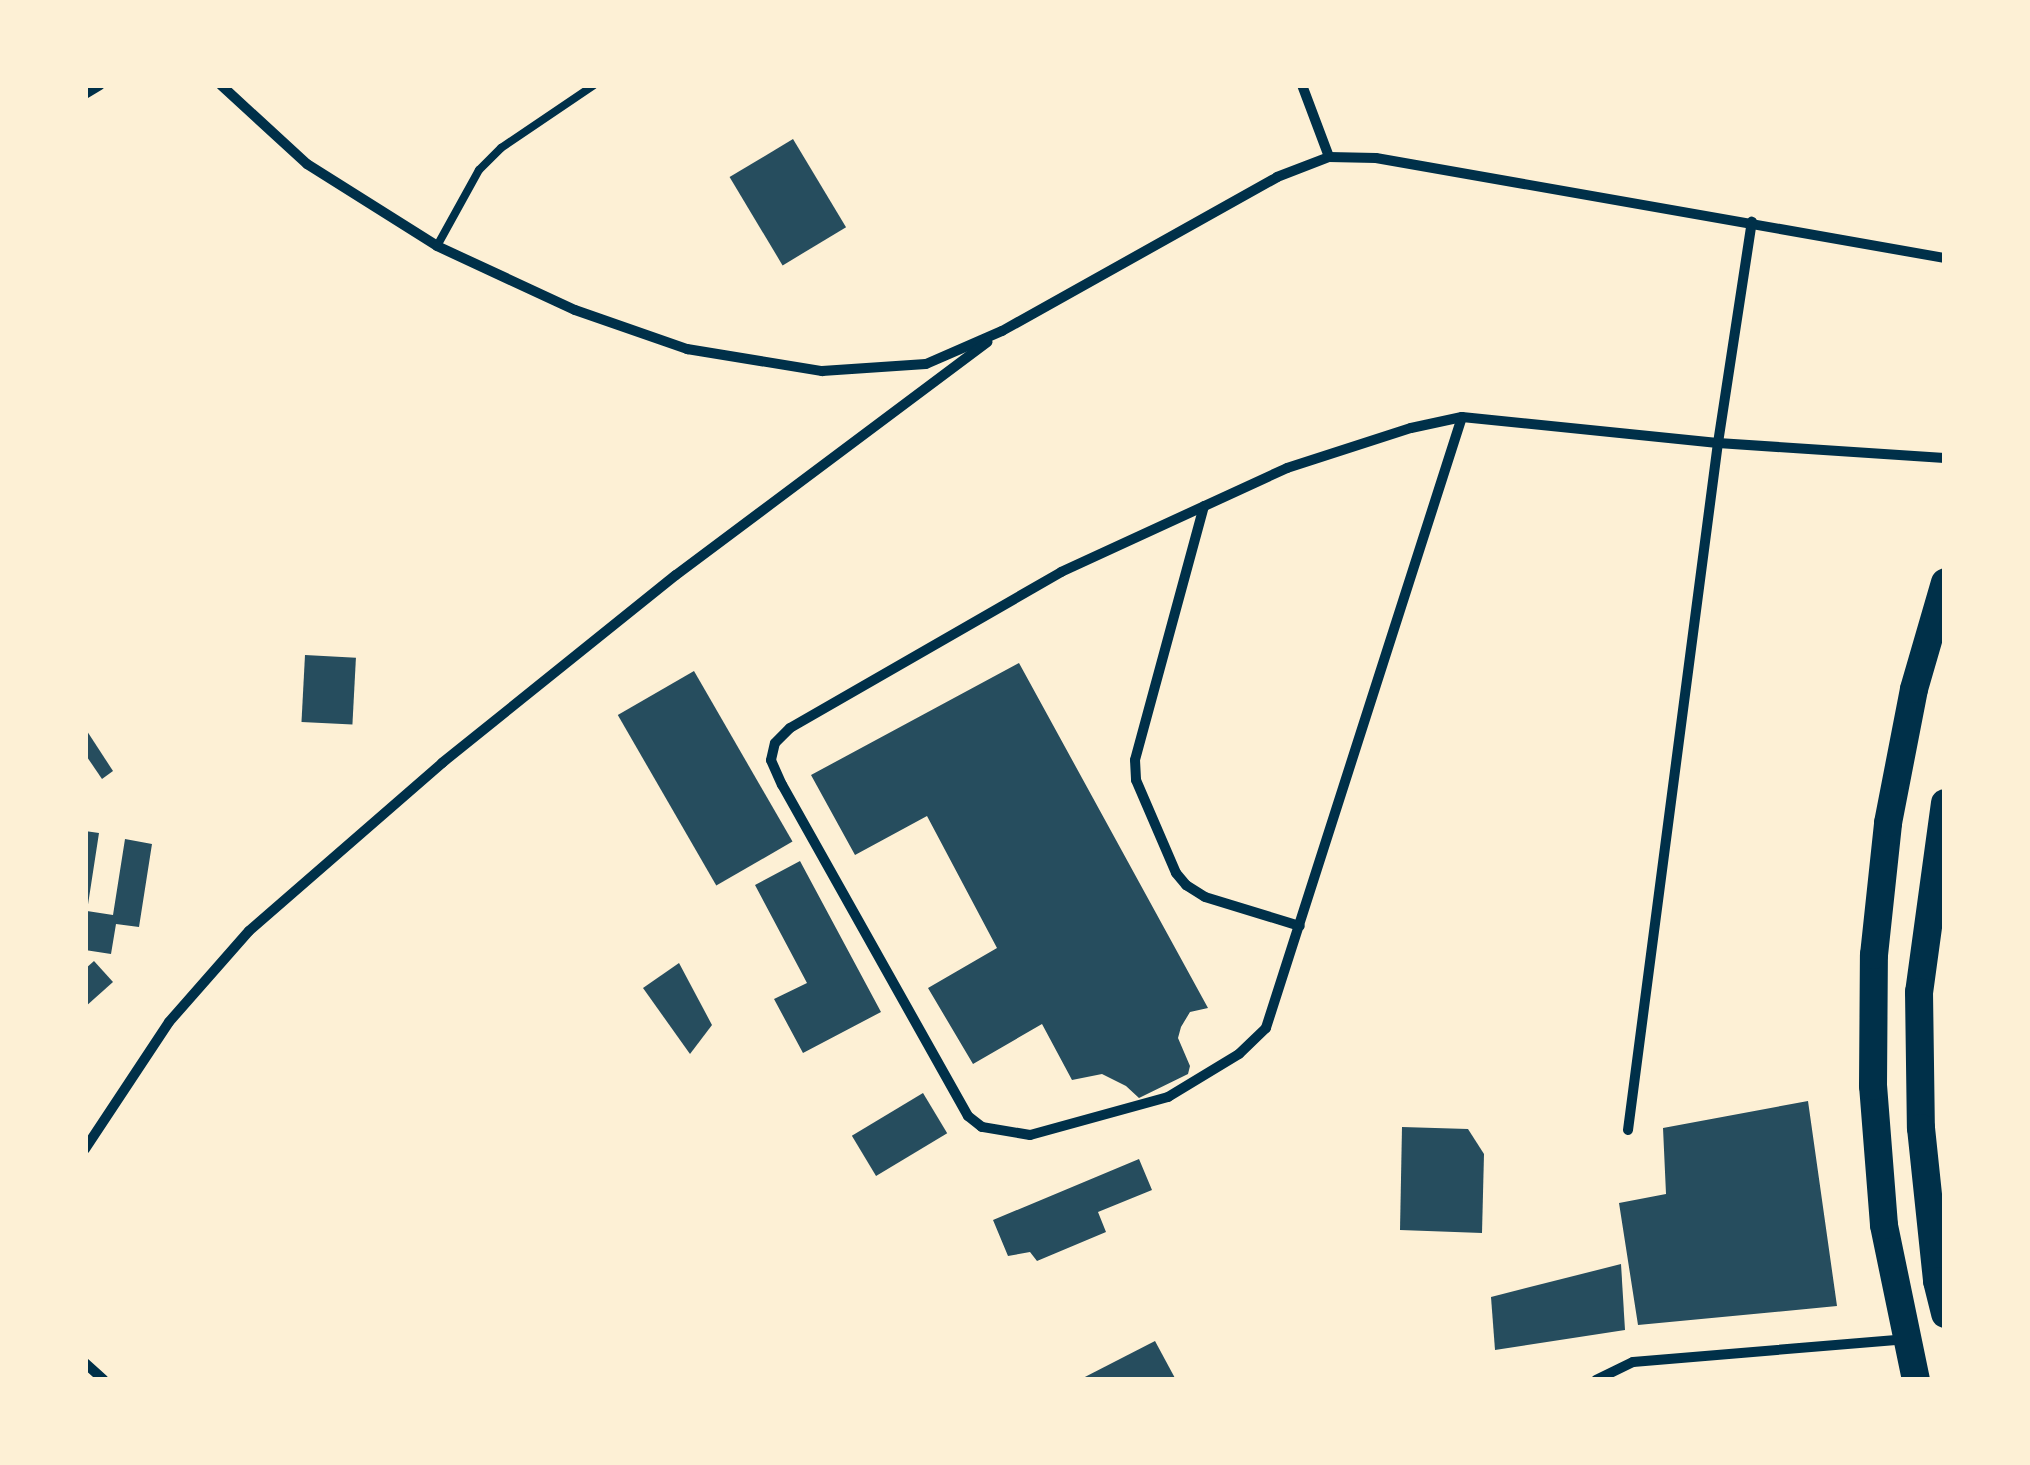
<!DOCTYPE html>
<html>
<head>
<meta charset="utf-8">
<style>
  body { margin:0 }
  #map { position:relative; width:2030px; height:1465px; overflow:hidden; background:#fdf0d5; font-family:Ubuntu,sans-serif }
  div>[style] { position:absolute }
  .building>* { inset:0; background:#264d5e; transform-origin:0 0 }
  .service>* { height:8px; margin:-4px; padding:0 4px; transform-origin:4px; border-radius:4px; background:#003049 }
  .minor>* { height:10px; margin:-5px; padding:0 5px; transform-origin:5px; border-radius:5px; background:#003049 }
  .trunk>* { height:28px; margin:-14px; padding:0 14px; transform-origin:14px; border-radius:14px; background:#003049 }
  span { translate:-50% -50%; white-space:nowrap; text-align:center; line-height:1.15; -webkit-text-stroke:9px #fdf0d5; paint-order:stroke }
  .frame { position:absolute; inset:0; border:88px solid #fdf0d5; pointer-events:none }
</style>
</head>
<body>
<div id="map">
  <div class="building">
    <div style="left:793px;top:139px;width:103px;height:74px;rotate:59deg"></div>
    <div style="left:305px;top:655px;width:51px;height:67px;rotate:3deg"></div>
    <div style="clip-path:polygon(1019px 663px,1208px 1008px,1190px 1012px,1181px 1027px,1178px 1038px,1190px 1066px,1188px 1074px,1139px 1098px,1126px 1086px,1102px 1074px,1072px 1080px,1042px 1024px,973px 1064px,928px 988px,997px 948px,927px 816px,855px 855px,811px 775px)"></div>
    <div style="left:694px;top:671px;width:197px;height:88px;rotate:60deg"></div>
    <div style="clip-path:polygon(85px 728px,113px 771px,102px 779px,85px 754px)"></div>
    <div style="clip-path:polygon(85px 831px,99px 833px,87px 911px,113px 915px,125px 839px,152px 844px,139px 927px,116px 924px,111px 954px,85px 950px)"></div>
    <div style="clip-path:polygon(800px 861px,881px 1012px,803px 1053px,774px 999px,807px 983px,755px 885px)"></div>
    <div style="clip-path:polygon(94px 961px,113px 982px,85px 1007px,85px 969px)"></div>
    <div style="clip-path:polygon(679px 963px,712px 1025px,690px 1054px,643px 988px)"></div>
    <div style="left:923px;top:1093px;width:47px;height:83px;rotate:59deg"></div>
    <div style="clip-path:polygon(1808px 1101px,1837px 1306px,1638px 1325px,1619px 1203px,1666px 1194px,1663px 1128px)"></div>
    <div style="clip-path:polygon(1402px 1127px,1468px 1129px,1484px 1154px,1482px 1233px,1400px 1230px)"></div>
    <div style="clip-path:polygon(1139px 1159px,1152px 1190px,1098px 1212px,1106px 1232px,1037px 1261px,1030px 1252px,1008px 1256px,993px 1220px)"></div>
    <div style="clip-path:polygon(1621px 1264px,1625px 1330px,1495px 1350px,1491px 1297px)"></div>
    <div style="clip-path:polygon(1155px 1341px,1176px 1380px,1079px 1380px)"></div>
  </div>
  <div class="service">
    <div style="left:437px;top:246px;width:87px;rotate:-61.1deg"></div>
    <div style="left:479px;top:170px;width:31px;rotate:-45deg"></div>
    <div style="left:501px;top:148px;width:112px;rotate:-34.1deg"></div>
  </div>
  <div class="minor">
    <div style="left:221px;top:85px;width:117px;rotate:42.6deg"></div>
    <div style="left:307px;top:164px;width:154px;rotate:32.2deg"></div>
    <div style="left:437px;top:246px;width:152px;rotate:24.9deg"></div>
    <div style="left:575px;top:310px;width:119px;rotate:19.2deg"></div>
    <div style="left:687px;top:349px;width:137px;rotate:9.3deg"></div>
    <div style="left:822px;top:371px;width:104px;rotate:-3.9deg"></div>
    <div style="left:926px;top:364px;width:83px;rotate:-23.5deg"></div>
    <div style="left:1002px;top:331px;width:315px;rotate:-29.2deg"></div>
    <div style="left:1277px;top:177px;width:56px;rotate:-21deg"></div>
    <div style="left:1329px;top:157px;width:47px;rotate:1.2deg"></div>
    <div style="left:1376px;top:158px;width:578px;rotate:9.97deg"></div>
    <div style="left:1302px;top:85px;width:77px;rotate:69.4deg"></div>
    <div style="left:85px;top:94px;width:17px;rotate:-31deg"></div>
    <div style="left:1462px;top:417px;width:642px;rotate:107.79deg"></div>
    <div style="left:1266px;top:1028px;width:37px;rotate:136deg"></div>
    <div style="left:1239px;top:1054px;width:83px;rotate:148.8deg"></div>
    <div style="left:1168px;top:1097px;width:143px;rotate:164.6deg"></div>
    <div style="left:1030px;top:1135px;width:49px;rotate:-170.5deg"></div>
    <div style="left:982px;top:1127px;width:18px;rotate:-142deg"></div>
    <div style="left:968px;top:1116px;width:380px;rotate:-119.3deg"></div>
    <div style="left:782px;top:785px;width:27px;rotate:-114deg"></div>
    <div style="left:771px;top:760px;width:17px;rotate:-77deg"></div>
    <div style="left:775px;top:743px;width:21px;rotate:-45deg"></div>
    <div style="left:790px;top:728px;width:313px;rotate:-29.9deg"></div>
    <div style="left:1061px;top:572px;width:249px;rotate:-24.7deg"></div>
    <div style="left:1287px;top:468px;width:130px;rotate:-17.9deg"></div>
    <div style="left:1411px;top:428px;width:52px;rotate:-12.2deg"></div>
    <div style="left:1462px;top:417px;width:257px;rotate:5.8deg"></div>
    <div style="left:1718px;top:443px;width:227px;rotate:3.8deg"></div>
    <div style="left:1204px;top:506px;width:263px;rotate:105.2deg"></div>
    <div style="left:1135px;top:760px;width:20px;rotate:87deg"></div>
    <div style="left:1136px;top:780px;width:101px;rotate:66.7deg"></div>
    <div style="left:1176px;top:873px;width:16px;rotate:50deg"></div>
    <div style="left:1186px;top:885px;width:22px;rotate:32deg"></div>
    <div style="left:1205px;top:897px;width:99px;rotate:17deg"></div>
    <div style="left:1628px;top:1130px;width:693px;rotate:-82.54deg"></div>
    <div style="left:1718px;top:443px;width:224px;rotate:-81.3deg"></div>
    <div style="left:85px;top:1149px;width:152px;rotate:-56.5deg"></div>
    <div style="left:169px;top:1022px;width:121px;rotate:-48.7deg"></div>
    <div style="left:249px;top:931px;width:256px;rotate:-41deg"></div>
    <div style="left:442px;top:763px;width:300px;rotate:-38.8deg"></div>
    <div style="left:676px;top:575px;width:389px;rotate:-36.8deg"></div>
    <div style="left:85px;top:1363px;width:25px;rotate:42deg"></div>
    <div style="left:1596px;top:1380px;width:41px;rotate:-25.9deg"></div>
    <div style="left:1633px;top:1362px;width:273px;rotate:-4.8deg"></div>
  </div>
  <div class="trunk">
    <div style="left:1945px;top:803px;width:191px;rotate:97.8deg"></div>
    <div style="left:1919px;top:992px;width:136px;rotate:89.2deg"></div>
    <div style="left:1921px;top:1128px;width:154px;rotate:84deg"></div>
    <div style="left:1937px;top:1281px;width:34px;rotate:76deg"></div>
    <div style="left:1916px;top:1380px;width:158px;rotate:-101.7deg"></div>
    <div style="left:1884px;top:1225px;width:139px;rotate:-94.5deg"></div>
    <div style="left:1873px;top:1086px;width:131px;rotate:-89.6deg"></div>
    <div style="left:1874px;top:955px;width:133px;rotate:-83.9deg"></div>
    <div style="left:1888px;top:823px;width:136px;rotate:-79deg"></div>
    <div style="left:1914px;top:689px;width:111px;rotate:-73.8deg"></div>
  </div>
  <div class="frame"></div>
</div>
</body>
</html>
